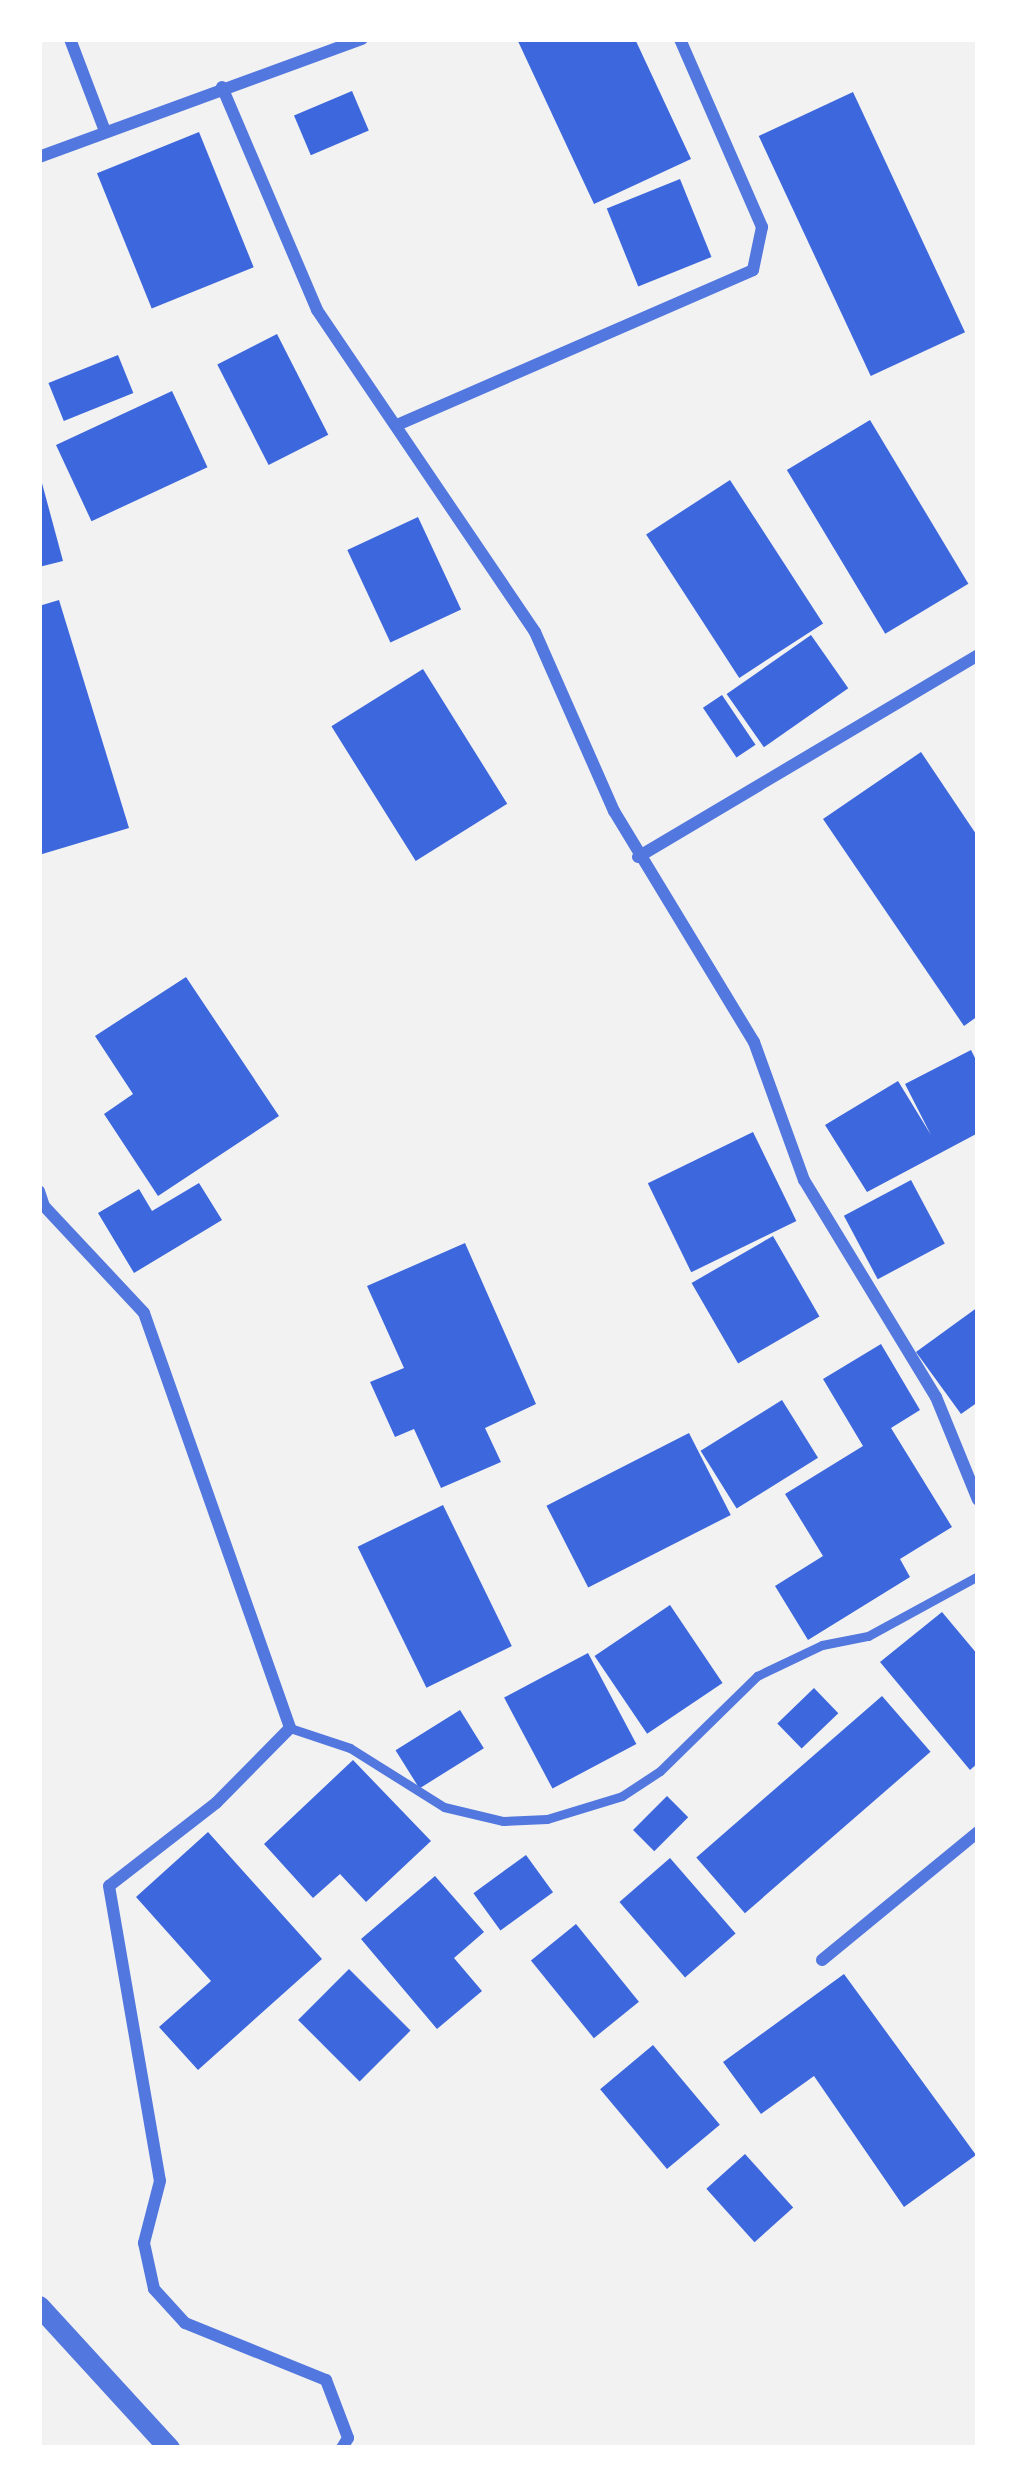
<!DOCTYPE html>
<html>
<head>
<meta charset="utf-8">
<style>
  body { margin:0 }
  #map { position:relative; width:1017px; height:2487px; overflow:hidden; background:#f2f2f2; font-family:"Public Sans",sans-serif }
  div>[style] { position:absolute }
  .building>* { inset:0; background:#3d67dc; transform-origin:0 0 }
  .service>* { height:9px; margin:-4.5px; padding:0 4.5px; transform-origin:4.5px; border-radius:4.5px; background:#5277de }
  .minor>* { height:12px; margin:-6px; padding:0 6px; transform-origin:6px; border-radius:6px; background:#5277de }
  .tertiary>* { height:21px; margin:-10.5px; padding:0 10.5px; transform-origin:10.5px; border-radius:10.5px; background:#5277de }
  span { translate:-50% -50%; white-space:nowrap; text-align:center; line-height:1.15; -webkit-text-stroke:9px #fff; paint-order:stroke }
  .frame { position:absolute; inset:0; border:42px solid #fff; pointer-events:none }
</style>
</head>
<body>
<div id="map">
  <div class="building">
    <div style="clip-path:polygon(517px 39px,635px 39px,691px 159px,594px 204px)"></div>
    <div style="left:352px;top:91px;width:43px;height:63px;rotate:67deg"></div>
    <div style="left:853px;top:92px;width:265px;height:104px;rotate:65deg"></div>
    <div style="left:199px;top:132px;width:146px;height:110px;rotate:68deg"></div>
    <div style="left:680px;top:179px;width:84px;height:79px;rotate:68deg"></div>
    <div style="left:277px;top:334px;width:113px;height:67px;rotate:63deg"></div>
    <div style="left:118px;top:355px;width:41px;height:75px;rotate:68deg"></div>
    <div style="left:172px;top:391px;width:84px;height:128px;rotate:65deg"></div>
    <div style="left:870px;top:420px;width:191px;height:97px;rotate:59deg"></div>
    <div style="clip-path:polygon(39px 472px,63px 561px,39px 567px)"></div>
    <div style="left:730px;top:480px;width:171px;height:100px;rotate:57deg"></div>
    <div style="left:418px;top:517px;width:102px;height:78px;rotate:65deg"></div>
    <div style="clip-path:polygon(59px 600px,129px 828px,39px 855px,39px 606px)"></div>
    <div style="left:811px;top:635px;width:65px;height:103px;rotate:55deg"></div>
    <div style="left:423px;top:669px;width:159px;height:108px;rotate:58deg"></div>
    <div style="left:722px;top:695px;width:60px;height:23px;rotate:56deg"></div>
    <div style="clip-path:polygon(921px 752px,978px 837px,978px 1016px,964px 1026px,823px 819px)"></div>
    <div style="clip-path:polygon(186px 977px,279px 1116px,158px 1196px,104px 1114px,133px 1094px,95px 1036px)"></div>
    <div style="clip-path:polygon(971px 1050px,978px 1064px,978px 1133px,867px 1192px,825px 1125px,898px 1081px,931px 1135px,905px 1084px)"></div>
    <div style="left:753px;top:1132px;width:99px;height:117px;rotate:64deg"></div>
    <div style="left:911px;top:1180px;width:72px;height:76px;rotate:62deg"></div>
    <div style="clip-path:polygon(199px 1183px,222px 1220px,134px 1273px,98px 1213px,139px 1189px,152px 1211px)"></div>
    <div style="left:773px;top:1236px;width:93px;height:94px;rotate:60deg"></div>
    <div style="clip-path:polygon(465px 1243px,536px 1404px,485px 1428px,501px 1462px,441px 1488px,414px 1429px,395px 1437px,370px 1382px,404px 1368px,367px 1286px)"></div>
    <div style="clip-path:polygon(978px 1307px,978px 1402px,961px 1414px,916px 1352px)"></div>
    <div style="clip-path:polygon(881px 1344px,920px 1410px,891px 1428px,952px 1527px,900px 1559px,910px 1577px,808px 1640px,775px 1586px,823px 1556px,785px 1494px,863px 1446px,823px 1379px)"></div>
    <div style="left:782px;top:1400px;width:68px;height:96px;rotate:58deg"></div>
    <div style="left:689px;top:1433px;width:92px;height:160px;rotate:63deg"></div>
    <div style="left:443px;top:1505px;width:157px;height:95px;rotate:64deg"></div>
    <div style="left:670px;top:1605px;width:94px;height:91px;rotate:56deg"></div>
    <div style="clip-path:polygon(942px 1612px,978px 1655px,978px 1763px,970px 1770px,880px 1662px)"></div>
    <div style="left:588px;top:1653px;width:103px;height:95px;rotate:62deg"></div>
    <div style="left:814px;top:1688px;width:35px;height:51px;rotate:46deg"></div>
    <div style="left:882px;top:1696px;width:74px;height:246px;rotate:49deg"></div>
    <div style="left:460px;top:1710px;width:45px;height:76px;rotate:58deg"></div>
    <div style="clip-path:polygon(353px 1760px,431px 1841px,366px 1902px,340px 1874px,313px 1898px,264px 1844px)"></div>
    <div style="left:667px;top:1796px;width:30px;height:48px;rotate:45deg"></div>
    <div style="clip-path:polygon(208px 1832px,322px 1959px,198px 2070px,159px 2027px,211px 1981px,136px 1897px)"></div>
    <div style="left:526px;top:1855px;width:46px;height:65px;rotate:54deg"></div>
    <div style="left:670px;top:1858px;width:100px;height:67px;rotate:49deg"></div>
    <div style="clip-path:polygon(435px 1876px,484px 1932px,454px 1958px,482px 1991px,437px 2029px,361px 1939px)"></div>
    <div style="left:576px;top:1924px;width:100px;height:58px;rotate:51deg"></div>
    <div style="left:349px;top:1969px;width:87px;height:72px;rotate:45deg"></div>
    <div style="clip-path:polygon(844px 1974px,976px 2155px,904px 2207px,814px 2076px,761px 2114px,723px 2062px)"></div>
    <div style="left:653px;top:2045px;width:104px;height:69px;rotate:50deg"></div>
    <div style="left:745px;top:2154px;width:72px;height:52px;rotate:48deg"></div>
  </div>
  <div class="service">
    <div style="left:290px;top:1728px;width:63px;rotate:18.4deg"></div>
    <div style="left:350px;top:1748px;width:111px;rotate:32.1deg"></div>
    <div style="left:444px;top:1807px;width:61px;rotate:13.3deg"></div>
    <div style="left:503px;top:1821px;width:44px;rotate:-2.6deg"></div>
    <div style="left:547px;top:1819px;width:78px;rotate:-17deg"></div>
    <div style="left:622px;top:1796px;width:45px;rotate:-33.3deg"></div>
    <div style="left:660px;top:1771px;width:136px;rotate:-44.4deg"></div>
    <div style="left:757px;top:1676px;width:72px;rotate:-25.5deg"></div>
    <div style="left:822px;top:1645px;width:47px;rotate:-11.1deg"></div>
    <div style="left:868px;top:1636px;width:125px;rotate:-28.6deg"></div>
  </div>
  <div class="minor">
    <div style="left:70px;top:39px;width:98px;rotate:69.2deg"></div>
    <div style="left:222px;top:87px;width:242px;rotate:66.9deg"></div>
    <div style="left:317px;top:310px;width:389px;rotate:55.9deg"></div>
    <div style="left:535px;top:632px;width:196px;rotate:66.2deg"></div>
    <div style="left:614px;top:811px;width:270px;rotate:58.8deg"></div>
    <div style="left:754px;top:1042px;width:147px;rotate:70.1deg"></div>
    <div style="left:804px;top:1180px;width:254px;rotate:58.7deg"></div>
    <div style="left:936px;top:1397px;width:111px;rotate:67.8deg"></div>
    <div style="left:39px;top:157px;width:344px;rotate:-20.1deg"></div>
    <div style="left:397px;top:425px;width:388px;rotate:-23.5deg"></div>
    <div style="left:753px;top:270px;width:44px;rotate:-78.2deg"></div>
    <div style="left:762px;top:227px;width:205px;rotate:-113.6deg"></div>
    <div style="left:638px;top:857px;width:395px;rotate:-30.7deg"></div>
    <div style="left:39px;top:1191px;width:16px;rotate:72deg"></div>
    <div style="left:44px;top:1206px;width:146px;rotate:46.9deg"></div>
    <div style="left:144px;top:1313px;width:440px;rotate:70.6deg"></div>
    <div style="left:290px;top:1728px;width:105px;rotate:134.6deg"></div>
    <div style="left:216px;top:1803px;width:135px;rotate:142.2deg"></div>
    <div style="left:109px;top:1886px;width:299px;rotate:80.2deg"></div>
    <div style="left:160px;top:2181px;width:64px;rotate:104.5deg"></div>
    <div style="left:144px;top:2243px;width:47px;rotate:77.7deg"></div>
    <div style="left:154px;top:2289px;width:46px;rotate:47.6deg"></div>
    <div style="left:185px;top:2323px;width:152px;rotate:22deg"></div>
    <div style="left:326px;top:2380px;width:62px;rotate:69.2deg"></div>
    <div style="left:348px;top:2438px;width:12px;rotate:121deg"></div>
    <div style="left:822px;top:1960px;width:202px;rotate:-39.4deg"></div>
  </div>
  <div class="tertiary">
    <div style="left:39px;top:2306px;width:193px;rotate:47.5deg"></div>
  </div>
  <div class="frame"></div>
</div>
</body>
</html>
